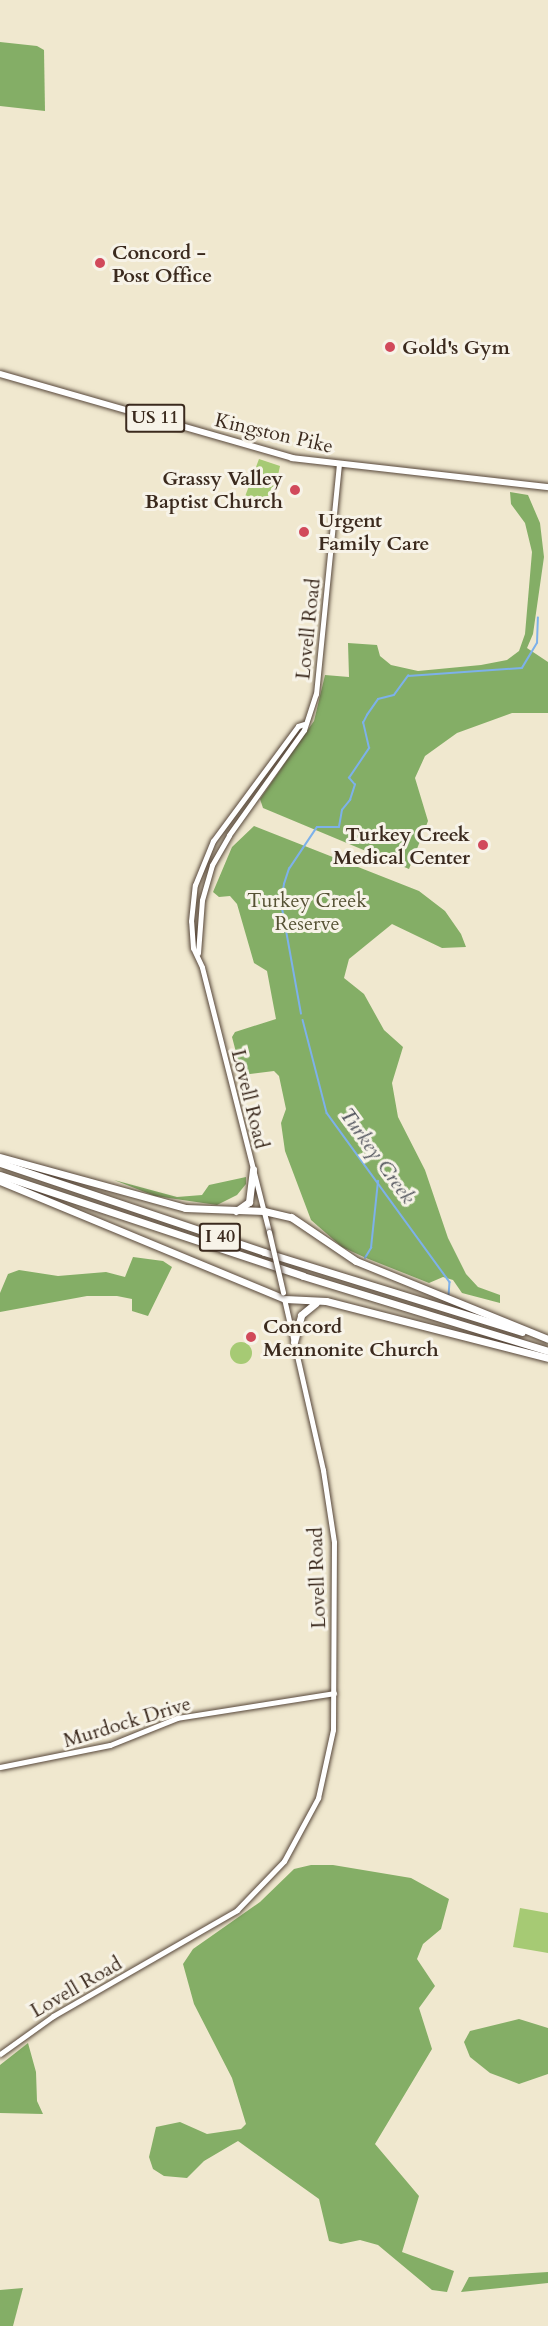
<!DOCTYPE html>
<html>
<head>
<meta charset="utf-8">
<style>
  body { margin:0 }
  #map { position:relative; width:548px; height:2326px; overflow:hidden; background:#f0e8cf; font-family:Cardo,serif }
  div>[style] { position:absolute }
  .green>* { inset:0; background:#a6ca74 }
  .round { border-radius:50% }
  .forest>* { inset:0; background:#84ae66 }
  .stream>* { height:1.5px; margin:-0.75px; padding:0 0.75px; transform-origin:0.75px; border-radius:0.75px; background:#7db1ea }
  .roads { filter:drop-shadow(0 0 2px #564639) drop-shadow(0 0 2px #564639) }
  .secondary>* { height:5px; margin:-2.5px; padding:0 2.5px; transform-origin:2.5px; border-radius:2.5px; background:#fff }
  .primary>* { height:6px; margin:-3px; padding:0 3px; transform-origin:3px; border-radius:3px; background:#fff }
  .highway>* { height:7px; margin:-3.5px; padding:0 3.5px; transform-origin:3.5px; border-radius:3.5px; background:#fff }
  .bridges { filter:drop-shadow(0 0 2px #564639) drop-shadow(0 0 2px #564639) }
  .secondary-bridge>* { height:5px; margin:-2.5px; padding:0 2.5px; transform-origin:2.5px; border-radius:2.5px; background:#fff }
  .dots>* { width:16px; height:16px; translate:-50% -50%; box-sizing:border-box; border:3px solid #f7f3e8; border-radius:50% }
  span { translate:-50% -50%; white-space:nowrap; text-align:center; line-height:1.15; -webkit-text-stroke:6px #f7f3e8; paint-order:stroke }
  .shield-label span { padding:2px 4px; background:#f7f3e8; border:2px solid; border-radius:4px; -webkit-text-stroke-width:0 }
  .shield-label { font-size:18px; color:#3b2a1e; font-weight:700 }
  .poi-label { font-size:20px; color:#3b2a1e; font-weight:700 }
  .left { translate:0 -50%; text-align:left }
  .right { translate:-100% -50%; text-align:right }
  .street-label { font-size:20px; color:#3b2a1e }
  .park-label { font-size:20px; color:#565234 }
  .water-label { font-size:21px; color:#4f525b; font-style:italic }
</style>
</head>
<body>
<div id="map">
  <div class="green">
    <div style="clip-path:polygon(259px 459px,280px 466px,271px 508px,243px 502px)"></div>
    <div class="round" style="left:230px;top:1342px;width:22px;height:22px"></div>
    <div style="clip-path:polygon(520px 1908px,548px 1913px,548px 1953px,513px 1947px)"></div>
  </div>
  <div class="forest">
    <div style="clip-path:polygon(0 42px,37px 46px,44px 50px,45px 111px,0 106px)"></div>
    <div style="clip-path:polygon(510px 492px,528px 495px,540px 523px,544px 557px,533px 634px,527px 648px,548px 662px,548px 713px,512px 713px,457px 733px,425px 756px,415px 778px,428px 821px,409px 869px,263px 808px,260px 799px,314px 721px,325px 675px,349px 677px,348px 643px,377px 645px,380px 656px,391px 665px,418px 671px,481px 665px,507px 660px,519px 651px,525px 634px,532px 552px,525px 523px,511px 504px)"></div>
    <div style="clip-path:polygon(254px 826px,419px 891px,445px 911px,461px 934px,466px 947px,442px 948px,392px 924px,349px 959px,344px 978px,364px 994px,384px 1030px,403px 1047px,392px 1083px,398px 1117px,425px 1170px,448px 1238px,466px 1274px,478px 1287px,500px 1295px,500px 1303px,462px 1293px,453px 1280px,443px 1277px,429px 1283px,366px 1258px,342px 1247px,311px 1220px,285px 1151px,281px 1123px,286px 1109px,279px 1076px,274px 1071px,242px 1075px,232px 1037px,235px 1032px,276px 1019px,267px 971px,254px 963px,237px 904px,230px 896px,219px 897px,213px 892px,232px 847px)"></div>
    <div style="clip-path:polygon(246px 1177px,246px 1184px,237px 1195px,217px 1205px,155px 1196px,114px 1180px,177px 1197px,202px 1195px,209px 1185px)"></div>
    <div style="clip-path:polygon(133px 1257px,163px 1261px,172px 1267px,148px 1316px,132px 1311px,132px 1299px,117px 1296px,87px 1296px,0 1312px,0 1293px,8px 1274px,19px 1270px,58px 1276px,106px 1272px,125px 1277px)"></div>
    <div style="clip-path:polygon(311px 1865px,333px 1865px,411px 1878px,449px 1899px,441px 1929px,423px 1944px,417px 1959px,435px 1986px,419px 2008px,432px 2049px,375px 2144px,419px 2196px,402px 2252px,454px 2271px,447px 2292px,432px 2290px,378px 2245px,360px 2240px,341px 2244px,329px 2241px,319px 2199px,238px 2141px,204px 2161px,187px 2178px,164px 2176px,153px 2169px,149px 2157px,156px 2127px,180px 2122px,207px 2134px,241px 2129px,246px 2124px,232px 2078px,194px 2004px,183px 1964px,193px 1949px,260px 1902px,294px 1869px)"></div>
    <div style="clip-path:polygon(519px 2019px,548px 2028px,548px 2074px,519px 2084px,490px 2073px,470px 2057px,464px 2042px,470px 2031px)"></div>
    <div style="clip-path:polygon(28px 2043px,36px 2072px,37px 2101px,43px 2114px,0 2113px,0 2065px)"></div>
    <div style="clip-path:polygon(548px 2272px,548px 2283px,461px 2292px,469px 2277px)"></div>
    <div style="clip-path:polygon(23px 2288px,13px 2326px,0 2326px,0 2290px)"></div>
  </div>
  <div class="stream">
    <div style="left:301px;top:1014px;width:113px;rotate:-100.2deg"></div>
    <div style="left:281px;top:903px;width:19px;rotate:-81deg"></div>
    <div style="left:284px;top:884px;width:16px;rotate:-72deg"></div>
    <div style="left:289px;top:869px;width:50px;rotate:-56.3deg"></div>
    <div style="left:317px;top:827px;width:22px"></div>
    <div style="left:339px;top:827px;width:17px;rotate:-80deg"></div>
    <div style="left:342px;top:810px;width:13px;rotate:-51deg"></div>
    <div style="left:350px;top:800px;width:16px;rotate:-72deg"></div>
    <div style="left:355px;top:785px;width:9px;rotate:-131deg"></div>
    <div style="left:349px;top:778px;width:36px;rotate:-56deg"></div>
    <div style="left:369px;top:748px;width:26px;rotate:-103deg"></div>
    <div style="left:363px;top:723px;width:9px;rotate:-63deg"></div>
    <div style="left:367px;top:715px;width:19px;rotate:-55deg"></div>
    <div style="left:378px;top:699px;width:16px;rotate:-14deg"></div>
    <div style="left:394px;top:695px;width:24px;rotate:-54deg"></div>
    <div style="left:408px;top:676px;width:114px;rotate:-4deg"></div>
    <div style="left:522px;top:668px;width:29px;rotate:-59deg"></div>
    <div style="left:537px;top:643px;width:25px;rotate:-88deg"></div>
    <div style="left:303px;top:1020px;width:96px;rotate:75.5deg"></div>
    <div style="left:327px;top:1113px;width:209px;rotate:54deg"></div>
    <div style="left:450px;top:1282px;width:13px;rotate:94deg"></div>
    <div style="left:365px;top:1258px;width:12px;rotate:-59deg"></div>
    <div style="left:371px;top:1248px;width:67px;rotate:-84deg"></div>
  </div>
  <div class="roads">
    <div class="secondary">
      <div style="left:198px;top:953px;width:53px;rotate:-85.7deg"></div>
      <div style="left:202px;top:900px;width:36px;rotate:-74deg"></div>
      <div style="left:212px;top:865px;width:34px;rotate:-60deg"></div>
      <div style="left:229px;top:835px;width:129px;rotate:-54.5deg"></div>
      <div style="left:304px;top:730px;width:38px;rotate:-72deg"></div>
      <div style="left:316px;top:694px;width:230px;rotate:-84.3deg"></div>
      <div style="left:269px;top:1232px;width:273px;rotate:-104.2deg"></div>
      <div style="left:202px;top:967px;width:21px;rotate:-115deg"></div>
      <div style="left:193px;top:948px;width:27px;rotate:-94deg"></div>
      <div style="left:191px;top:921px;width:36px;rotate:-84deg"></div>
      <div style="left:195px;top:885px;width:48px;rotate:-67.8deg"></div>
      <div style="left:213px;top:841px;width:143px;rotate:-53.5deg"></div>
      <div style="left:298px;top:726px;width:6px;rotate:-18deg"></div>
      <div style="left:0;top:1767px;width:112px;rotate:-11.3deg"></div>
      <div style="left:110px;top:1745px;width:72px;rotate:-21.9deg"></div>
      <div style="left:177px;top:1718px;width:159px;rotate:-9deg"></div>
      <div style="left:0;top:2054px;width:65px;rotate:-35.6deg"></div>
      <div style="left:53px;top:2016px;width:212px;rotate:-29.9deg"></div>
      <div style="left:237px;top:1910px;width:68px;rotate:-46.2deg"></div>
      <div style="left:284px;top:1861px;width:72px;rotate:-61.6deg"></div>
      <div style="left:318px;top:1798px;width:70px;rotate:-77.6deg"></div>
      <div style="left:333px;top:1730px;width:188px;rotate:-89.7deg"></div>
      <div style="left:334px;top:1542px;width:73px;rotate:-98.7deg"></div>
      <div style="left:323px;top:1470px;width:176px;rotate:-102.8deg"></div>
    </div>
    <div class="primary">
      <div style="left:0;top:374px;width:304px;rotate:16deg"></div>
      <div style="left:292px;top:458px;width:258px;rotate:6.5deg"></div>
    </div>
    <div class="highway">
      <div style="left:0;top:1157px;width:192px;rotate:15.4deg"></div>
      <div style="left:185px;top:1208px;width:79px;rotate:2.2deg"></div>
      <div style="left:264px;top:1211px;width:28px;rotate:13deg"></div>
      <div style="left:291px;top:1217px;width:78px;rotate:34.1deg"></div>
      <div style="left:356px;top:1261px;width:207px;rotate:22.1deg"></div>
      <div style="left:0;top:1163px;width:279px;rotate:18.6deg"></div>
      <div style="left:264px;top:1252px;width:270px;rotate:17.2deg"></div>
      <div style="left:0;top:1175px;width:319px;rotate:18.4deg"></div>
      <div style="left:303px;top:1276px;width:256px;rotate:17deg"></div>
      <div style="left:0;top:1181px;width:308px;rotate:22.5deg"></div>
      <div style="left:285px;top:1299px;width:41px;rotate:2.8deg"></div>
      <div style="left:326px;top:1301px;width:229px;rotate:14.4deg"></div>
      <div style="left:236px;top:1211px;width:16px;rotate:-35deg"></div>
      <div style="left:249px;top:1202px;width:33px;rotate:-83deg"></div>
      <div style="left:294px;top:1342px;width:28px;rotate:-75deg"></div>
      <div style="left:301px;top:1315px;width:19px;rotate:-39deg"></div>
    </div>
  </div>
  <div class="bridges">
    <div class="secondary-bridge">
      <div style="left:269px;top:1232px;width:62px;rotate:76.9deg"></div>
    </div>
  </div>
  <div class="dots">
    <div style="left:100px;top:263px;background:#d1495b"></div>
    <div style="left:390px;top:347px;background:#d1495b"></div>
    <div style="left:295px;top:490px;background:#d1495b"></div>
    <div style="left:304px;top:532px;background:#d1495b"></div>
    <div style="left:483px;top:845px;background:#d1495b"></div>
    <div style="left:251px;top:1337px;background:#d1495b"></div>
  </div>
  <div class="shield-label">
    <span style="left:155px;top:418px">US 11</span>
    <span style="left:220px;top:1237px">I 40</span>
  </div>
  <div class="poi-label">
    <span class="left" style="left:112px;top:264px">Concord -<br>Post Office</span>
    <span class="left" style="left:402px;top:347px">Gold's Gym</span>
    <span class="right" style="left:283px;top:490px">Grassy Valley<br>Baptist Church</span>
    <span class="left" style="left:318px;top:532px">Urgent<br>Family Care</span>
    <span class="right" style="left:470px;top:846px">Turkey Creek<br>Medical Center</span>
    <span class="left" style="left:263px;top:1338px">Concord<br>Mennonite Church</span>
  </div>
  <div class="street-label">
    <span style="left:274px;top:433px;rotate:13deg">Kingston Pike</span>
    <span style="left:308px;top:629px;rotate:-84deg">Lovell Road</span>
    <span style="left:250px;top:1099px;rotate:76deg">Lovell Road</span>
    <span style="left:317px;top:1578px;rotate:-92deg">Lovell Road</span>
    <span style="left:127px;top:1722px;rotate:-17deg">Murdock Drive</span>
    <span style="left:76px;top:1987px;rotate:-30deg">Lovell Road</span>
  </div>
  <div class="park-label">
    <span style="left:307px;top:912px">Turkey Creek<br>Reserve</span>
  </div>
  <div class="water-label">
    <span style="left:377px;top:1156px;rotate:54deg">Turkey Creek</span>
  </div>
</div>
</body>
</html>
